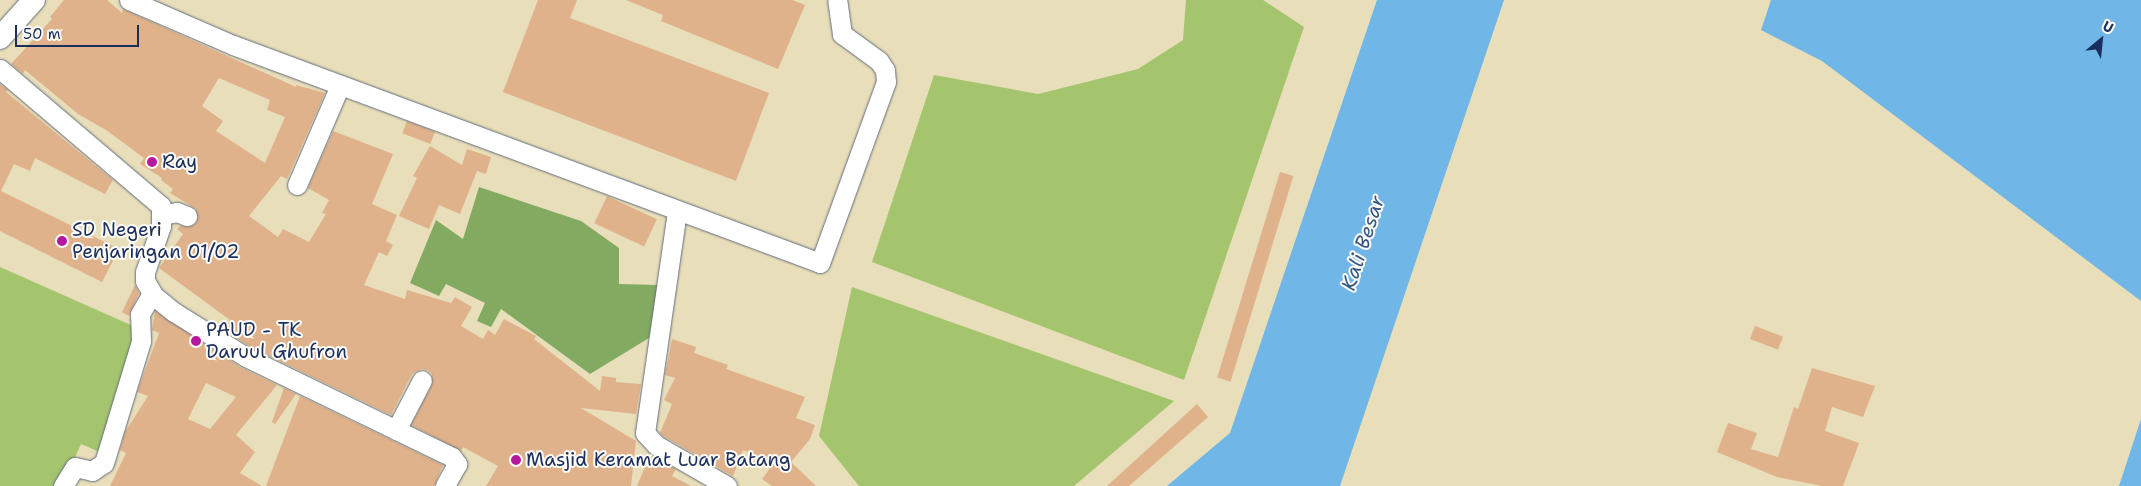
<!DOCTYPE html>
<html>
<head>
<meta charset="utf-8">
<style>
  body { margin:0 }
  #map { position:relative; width:2141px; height:486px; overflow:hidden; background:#e8deb9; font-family:"Shantell Sans",sans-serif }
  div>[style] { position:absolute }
  .green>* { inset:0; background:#a4c56e }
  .forest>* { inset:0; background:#83aa61 }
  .water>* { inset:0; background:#70b6e6 }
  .building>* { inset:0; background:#dfb28c; transform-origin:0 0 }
  .roads { filter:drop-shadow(0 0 1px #636c7e) drop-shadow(0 0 1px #636c7e) }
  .minor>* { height:19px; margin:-9.5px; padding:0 9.5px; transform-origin:9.5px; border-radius:9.5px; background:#fff }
  .tertiary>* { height:22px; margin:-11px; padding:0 11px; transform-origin:11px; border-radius:11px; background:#fff }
  .dots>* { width:14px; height:14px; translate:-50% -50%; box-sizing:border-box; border:2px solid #fdfcf7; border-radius:50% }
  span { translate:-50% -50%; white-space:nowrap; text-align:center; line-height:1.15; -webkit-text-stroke:4px #fdfcf7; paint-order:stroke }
  .poi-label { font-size:19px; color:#1b2f5e }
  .left { translate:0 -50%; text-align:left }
  .water-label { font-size:20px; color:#355887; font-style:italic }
  .north { position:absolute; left:2076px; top:15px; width:50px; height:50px; -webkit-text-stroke:4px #fdfcf7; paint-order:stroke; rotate:28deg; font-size:14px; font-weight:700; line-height:20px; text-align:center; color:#1b2f5e }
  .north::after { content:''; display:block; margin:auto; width:18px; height:22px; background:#1b2f5e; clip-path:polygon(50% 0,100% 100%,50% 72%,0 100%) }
  .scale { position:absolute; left:15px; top:25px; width:124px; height:22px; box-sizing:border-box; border:2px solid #1b2f5e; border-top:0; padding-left:6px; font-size:15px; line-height:18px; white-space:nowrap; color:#1b2f5e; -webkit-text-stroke:4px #fdfcf7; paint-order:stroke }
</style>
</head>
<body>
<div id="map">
  <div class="green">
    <div style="clip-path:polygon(1186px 0,1263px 0,1304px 27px,1184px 380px,872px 262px,934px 75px,1038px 94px,1138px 69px,1183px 40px)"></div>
    <div style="clip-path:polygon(0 267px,149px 333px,109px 456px,81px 444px,62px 486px,0 486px)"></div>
    <div style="clip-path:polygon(852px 287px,1174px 401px,1074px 486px,859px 486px,819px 436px)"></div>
  </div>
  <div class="forest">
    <div style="clip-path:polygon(479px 187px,581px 221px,619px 248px,619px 284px,658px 285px,649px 338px,590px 374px,501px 309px,491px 327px,477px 321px,485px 303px,446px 284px,439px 296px,410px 283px,436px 220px,463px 239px)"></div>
  </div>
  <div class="water">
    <div style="clip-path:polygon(1377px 0,1504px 0,1340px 486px,1167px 486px,1230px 433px)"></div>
    <div style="clip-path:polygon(1771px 0,2141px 0,2141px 301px,1822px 61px,1761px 30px)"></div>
    <div style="clip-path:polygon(2141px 419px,2141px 486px,2119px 486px)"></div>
  </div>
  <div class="building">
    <div style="clip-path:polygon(evenodd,64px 0,107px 0,122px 13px,123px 9px,296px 87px,296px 85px,325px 93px,287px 179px,281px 176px,249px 216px,278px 237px,283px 229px,309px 242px,326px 214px,322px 213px,329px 200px,308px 188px,333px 131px,393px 154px,372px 204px,397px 215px,386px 241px,393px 245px,387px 256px,379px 252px,364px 285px,405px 299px,407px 290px,451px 303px,455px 297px,472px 307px,461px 326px,483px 339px,488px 330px,495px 335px,504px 319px,536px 336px,534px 339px,600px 391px,602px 376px,616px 378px,616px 382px,641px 384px,636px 414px,581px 408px,636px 441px,631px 486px,486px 486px,498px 466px,463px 447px,461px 451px,411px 425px,432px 385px,432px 374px,428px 370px,421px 369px,412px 374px,391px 415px,251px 347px,208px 320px,225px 328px,230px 320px,159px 268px,183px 234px,177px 229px,180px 226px,194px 225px,197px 221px,196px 209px,170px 193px,173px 189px,161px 180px,162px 178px,140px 164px,144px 158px,106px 130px,78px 114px,25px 70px,23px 74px,11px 64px,52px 19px,50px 17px,64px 0,219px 78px,270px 100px,267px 110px,285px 117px,265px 163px,216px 131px,223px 121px,202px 106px,219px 78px)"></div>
    <div style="clip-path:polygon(538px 0,577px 0,570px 18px,769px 93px,736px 181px,503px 92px)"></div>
    <div style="clip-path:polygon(626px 0,792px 0,805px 5px,778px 69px,661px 21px,663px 15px)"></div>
    <div style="clip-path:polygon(0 84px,8px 90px,6px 92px,113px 180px,105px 194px,35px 158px,30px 171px,14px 164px,1px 191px,119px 249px,102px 282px,0 231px)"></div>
    <div style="left:407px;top:121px;width:30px;height:13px;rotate:21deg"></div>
    <div style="clip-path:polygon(430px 146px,462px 165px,467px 149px,491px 157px,486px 174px,477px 171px,460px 214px,439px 205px,429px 229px,399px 216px,417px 178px,413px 176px)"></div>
    <div style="left:1280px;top:172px;width:14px;height:215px;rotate:17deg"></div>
    <div style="left:607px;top:196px;width:55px;height:30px;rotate:25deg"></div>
    <div style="clip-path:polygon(135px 285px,139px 293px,129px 316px,122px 312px)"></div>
    <div style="clip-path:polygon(evenodd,155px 311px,240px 367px,277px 385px,236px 435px,255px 452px,240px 473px,262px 486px,110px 486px,126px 453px,120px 450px,125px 432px,148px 396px,137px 392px,159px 333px,152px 330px,155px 311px,206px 383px,236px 397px,210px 429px,188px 419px,206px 383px)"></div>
    <div style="left:1755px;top:326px;width:30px;height:14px;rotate:21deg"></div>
    <div style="clip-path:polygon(672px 339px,696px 347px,694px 353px,728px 365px,726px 369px,805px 397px,796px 418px,815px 425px,810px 439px,791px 462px,816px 486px,772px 486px,762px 479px,774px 463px,743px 450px,733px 476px,663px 436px,660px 433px,672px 404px,664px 400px,675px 378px,665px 375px)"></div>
    <div style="clip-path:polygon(1812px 368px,1875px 386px,1863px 417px,1832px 407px,1825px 431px,1859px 443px,1843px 486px,1822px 486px,1777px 477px,1717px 452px,1728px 423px,1757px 433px,1751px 449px,1778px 457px,1794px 407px,1798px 409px)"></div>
    <div style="clip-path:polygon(284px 388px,296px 394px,275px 424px,272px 422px)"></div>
    <div style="clip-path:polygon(300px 396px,443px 465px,434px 486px,266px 486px)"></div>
    <div style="clip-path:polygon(1197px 404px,1208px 417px,1129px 486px,1107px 486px)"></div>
    <div style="clip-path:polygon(650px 455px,676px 469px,672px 476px,691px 486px,637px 486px)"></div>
  </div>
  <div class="roads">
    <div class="minor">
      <div style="left:129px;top:0;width:113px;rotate:23.4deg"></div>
      <div style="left:233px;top:45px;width:626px;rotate:20.37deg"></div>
      <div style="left:820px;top:263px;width:193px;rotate:-70deg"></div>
      <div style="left:886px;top:82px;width:12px;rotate:-95deg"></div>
      <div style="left:885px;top:70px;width:11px;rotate:-124deg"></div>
      <div style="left:879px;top:61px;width:46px;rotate:-143.9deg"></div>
      <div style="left:842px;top:34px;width:34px;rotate:-98deg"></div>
      <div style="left:0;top:69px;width:211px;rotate:40.4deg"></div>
      <div style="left:161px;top:206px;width:20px;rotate:90deg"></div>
      <div style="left:161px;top:226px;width:49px;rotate:109.2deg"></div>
      <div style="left:145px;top:272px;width:9px;rotate:90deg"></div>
      <div style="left:145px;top:281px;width:17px;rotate:59deg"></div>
      <div style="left:154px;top:296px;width:26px;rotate:39deg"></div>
      <div style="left:174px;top:312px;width:85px;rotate:32deg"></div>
      <div style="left:246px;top:357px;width:229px;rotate:25.9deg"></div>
      <div style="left:452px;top:457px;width:9px;rotate:54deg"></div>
      <div style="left:457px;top:464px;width:25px;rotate:119deg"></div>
      <div style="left:297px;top:185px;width:109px;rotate:-66.7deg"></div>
      <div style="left:677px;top:211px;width:224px;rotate:98.2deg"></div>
      <div style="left:645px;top:433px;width:16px;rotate:47deg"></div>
      <div style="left:656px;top:445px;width:82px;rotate:30deg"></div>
      <div style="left:162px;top:215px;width:15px;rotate:-11deg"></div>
      <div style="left:177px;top:212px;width:11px;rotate:22deg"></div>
      <div style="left:396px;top:430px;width:56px;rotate:-62.5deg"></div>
      <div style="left:63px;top:486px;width:22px;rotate:-58deg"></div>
      <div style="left:75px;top:467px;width:17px;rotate:13deg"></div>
      <div style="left:92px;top:471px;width:14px;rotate:-34deg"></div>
      <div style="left:104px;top:463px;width:127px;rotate:-73.1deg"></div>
      <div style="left:141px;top:341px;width:27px;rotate:-92deg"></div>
      <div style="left:140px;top:314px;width:24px;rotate:-60deg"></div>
    </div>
    <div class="tertiary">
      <div style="left:0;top:38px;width:51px;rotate:-48.2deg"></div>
    </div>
  </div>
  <div class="dots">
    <div style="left:152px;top:162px;background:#b5179e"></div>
    <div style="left:62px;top:241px;background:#b5179e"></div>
    <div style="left:196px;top:341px;background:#b5179e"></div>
    <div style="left:516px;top:460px;background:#b5179e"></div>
  </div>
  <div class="poi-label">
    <span class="left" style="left:162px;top:162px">Ray</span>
    <span class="left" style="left:72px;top:241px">SD Negeri<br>Penjaringan 01/02</span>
    <span class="left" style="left:206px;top:341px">PAUD - TK<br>Daruul Ghufron</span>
    <span class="left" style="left:526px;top:460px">Masjid Keramat Luar Batang</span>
  </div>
  <div class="water-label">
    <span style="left:1363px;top:243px;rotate:-72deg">Kali Besar</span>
  </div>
  <div class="north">U</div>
  <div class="scale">50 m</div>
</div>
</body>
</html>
